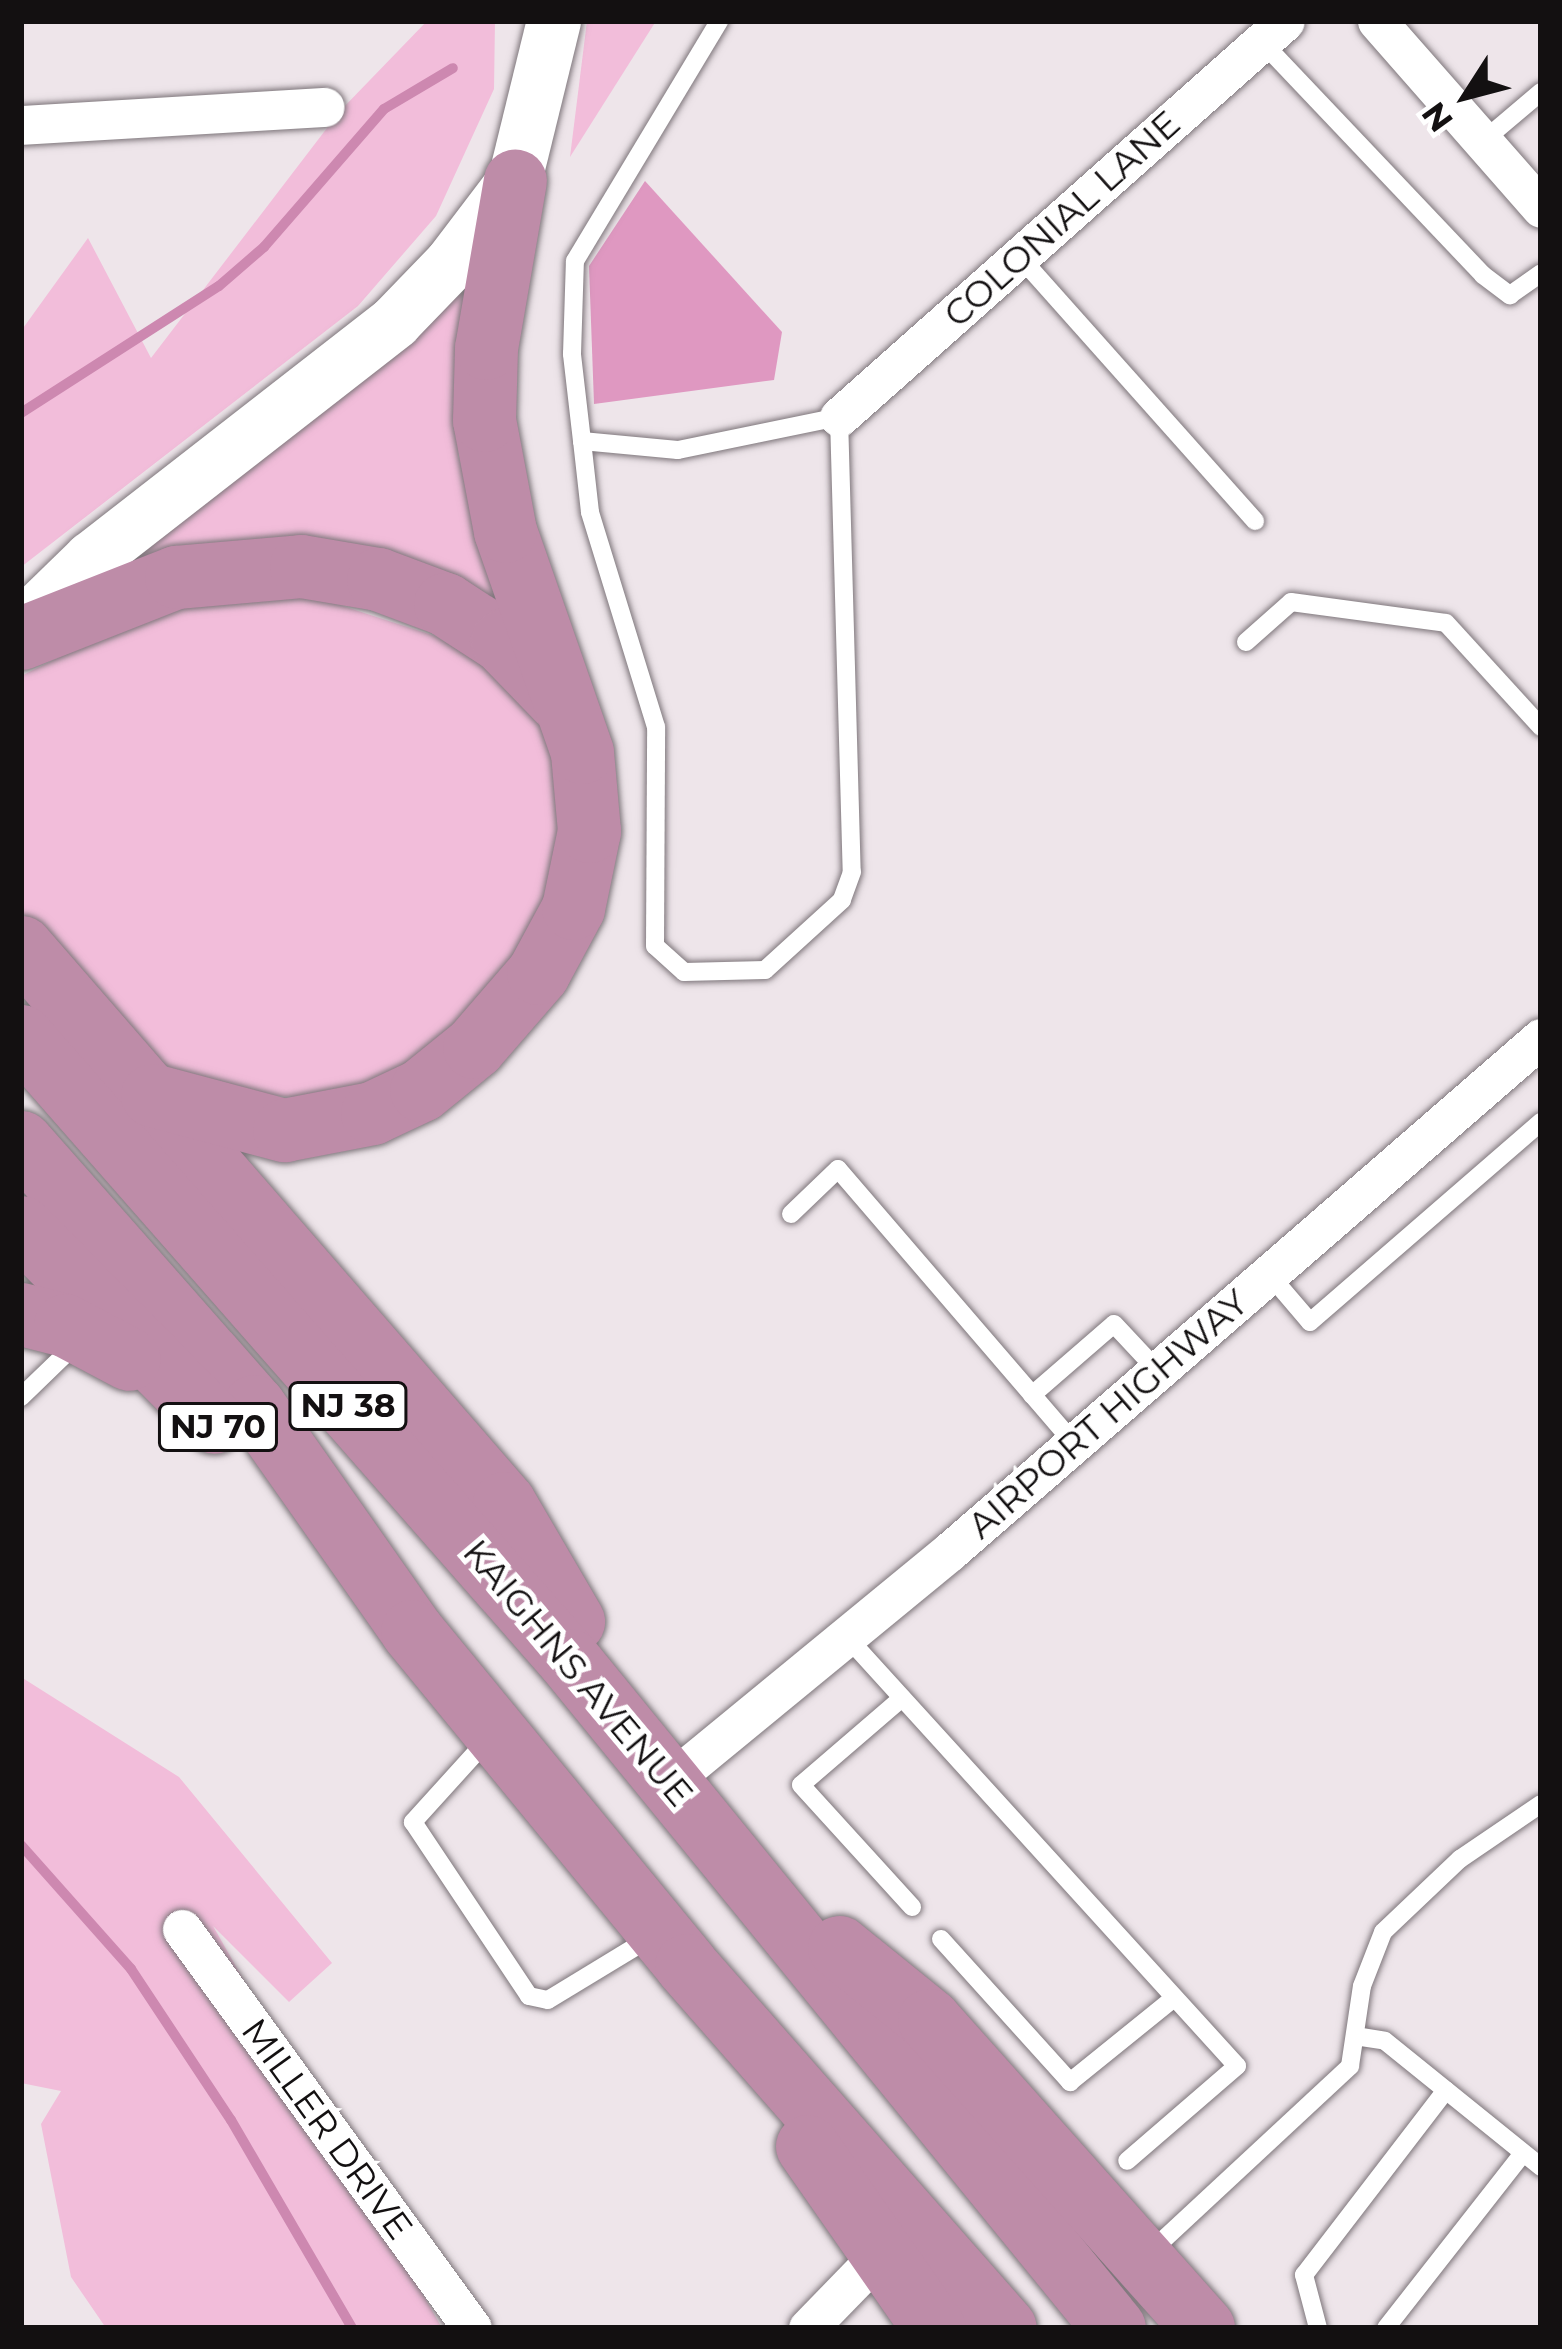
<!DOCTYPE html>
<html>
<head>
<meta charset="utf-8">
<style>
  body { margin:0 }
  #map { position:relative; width:1562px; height:2349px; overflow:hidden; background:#eee5ea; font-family:Montserrat,sans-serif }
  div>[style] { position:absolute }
  .green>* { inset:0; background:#f2bdda }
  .forest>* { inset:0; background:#df98c1 }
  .stream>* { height:10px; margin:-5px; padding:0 5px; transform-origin:5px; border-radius:5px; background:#cd88b0 }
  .roads { filter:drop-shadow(0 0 3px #7e767b) drop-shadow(0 0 3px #7e767b) }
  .service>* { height:18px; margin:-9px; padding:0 9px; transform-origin:9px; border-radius:9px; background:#fff }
  .minor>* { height:39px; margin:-19.5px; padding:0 19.5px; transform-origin:19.5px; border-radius:19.5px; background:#fff }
  .secondary>* { height:54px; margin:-27px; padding:0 27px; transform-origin:27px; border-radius:27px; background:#fff }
  .trunk>* { height:63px; margin:-31.5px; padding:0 31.5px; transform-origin:31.5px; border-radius:31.5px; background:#be8ca8 }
  span { translate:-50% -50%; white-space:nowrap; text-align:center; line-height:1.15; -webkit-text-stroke:10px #fff; paint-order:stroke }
  .shield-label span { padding:3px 9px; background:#fff; border:3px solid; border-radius:9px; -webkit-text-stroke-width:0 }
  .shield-label { font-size:33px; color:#131011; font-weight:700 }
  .street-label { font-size:36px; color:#131011 }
  .frame { position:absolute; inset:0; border:24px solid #131011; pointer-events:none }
  .north { position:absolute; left:1406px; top:36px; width:120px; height:120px; -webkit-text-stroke:9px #fff; paint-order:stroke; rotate:234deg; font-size:33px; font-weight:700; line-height:48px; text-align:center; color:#131011 }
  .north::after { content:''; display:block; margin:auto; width:42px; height:54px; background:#131011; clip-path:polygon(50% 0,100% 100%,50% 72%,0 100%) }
</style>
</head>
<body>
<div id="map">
  <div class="green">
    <div style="clip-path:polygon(427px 21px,495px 21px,494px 89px,436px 216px,358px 306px,21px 567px,21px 331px,88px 238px,151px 358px,340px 111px)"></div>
    <div style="clip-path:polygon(587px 21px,656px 21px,570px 157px)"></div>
    <div style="clip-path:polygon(471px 286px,458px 456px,513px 622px,109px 569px)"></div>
    <div style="clip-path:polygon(303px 593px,435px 636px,518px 684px,559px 763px,563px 850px,532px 942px,459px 1034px,338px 1101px,223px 1091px,158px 1062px,21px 911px,21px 676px,164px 606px)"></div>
    <div style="clip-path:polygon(21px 1677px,179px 1777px,332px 1963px,289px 2002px,213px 1926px,442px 2328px,106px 2328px,71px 2277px,41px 2124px,61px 2091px,21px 2083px)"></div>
  </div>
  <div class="forest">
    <div style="clip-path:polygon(645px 181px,782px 332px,774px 380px,594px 404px,589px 266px)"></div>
  </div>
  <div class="stream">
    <div style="left:21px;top:413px;width:235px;rotate:-32.7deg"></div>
    <div style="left:219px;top:286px;width:60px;rotate:-40.9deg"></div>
    <div style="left:264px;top:247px;width:183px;rotate:-49deg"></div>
    <div style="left:384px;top:109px;width:80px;rotate:-30.7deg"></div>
    <div style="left:21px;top:1845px;width:166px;rotate:48.4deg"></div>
    <div style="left:131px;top:1969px;width:181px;rotate:56.5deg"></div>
    <div style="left:231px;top:2120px;width:241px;rotate:59.8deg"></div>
  </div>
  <div class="roads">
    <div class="service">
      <div style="left:1262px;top:42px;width:321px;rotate:46.5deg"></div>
      <div style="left:1483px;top:275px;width:34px;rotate:37deg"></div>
      <div style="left:1510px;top:295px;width:38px;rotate:-35deg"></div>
      <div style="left:1483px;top:141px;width:76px;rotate:-40.2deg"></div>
      <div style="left:1019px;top:256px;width:355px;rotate:48.3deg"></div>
      <div style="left:582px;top:441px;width:96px;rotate:5.4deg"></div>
      <div style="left:678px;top:450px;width:164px;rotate:-11.6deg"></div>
      <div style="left:839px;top:417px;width:455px;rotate:88.4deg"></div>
      <div style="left:852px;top:872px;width:30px;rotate:110deg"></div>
      <div style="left:842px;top:900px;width:104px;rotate:137.7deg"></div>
      <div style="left:765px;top:970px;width:81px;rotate:178.6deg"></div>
      <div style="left:684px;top:972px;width:39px;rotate:-138deg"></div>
      <div style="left:655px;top:946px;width:219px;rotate:-89.7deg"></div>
      <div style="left:656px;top:727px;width:225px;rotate:-107.1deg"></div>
      <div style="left:590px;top:512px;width:71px;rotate:-96.4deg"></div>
      <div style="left:582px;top:441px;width:88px;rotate:-96.6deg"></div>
      <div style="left:572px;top:354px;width:93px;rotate:-88.2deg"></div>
      <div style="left:575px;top:261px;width:280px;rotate:-59deg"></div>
      <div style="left:1246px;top:642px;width:60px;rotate:-41.6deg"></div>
      <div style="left:1291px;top:602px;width:156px;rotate:7.7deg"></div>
      <div style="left:1446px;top:623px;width:141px;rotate:47.6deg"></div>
      <div style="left:791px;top:1214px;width:65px;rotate:-43.8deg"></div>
      <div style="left:838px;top:1169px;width:362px;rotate:49.3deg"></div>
      <div style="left:1269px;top:1274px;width:63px;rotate:49.5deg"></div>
      <div style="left:1310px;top:1322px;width:306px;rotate:-40.9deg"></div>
      <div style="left:1032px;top:1395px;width:108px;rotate:-40.9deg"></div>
      <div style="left:1114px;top:1324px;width:64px;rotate:46.9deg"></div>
      <div style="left:21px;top:1397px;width:79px;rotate:-44deg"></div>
      <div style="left:846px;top:1636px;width:581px;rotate:47.72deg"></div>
      <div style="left:1237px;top:2066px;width:145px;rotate:139.2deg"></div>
      <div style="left:902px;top:1698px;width:133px;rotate:139.3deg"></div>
      <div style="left:801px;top:1785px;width:165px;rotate:47.7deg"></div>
      <div style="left:490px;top:1737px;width:115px;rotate:132.2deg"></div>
      <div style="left:413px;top:1822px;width:209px;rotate:56.3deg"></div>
      <div style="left:529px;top:1996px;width:19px;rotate:12deg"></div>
      <div style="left:548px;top:2000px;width:119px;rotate:-31.3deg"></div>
      <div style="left:941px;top:1939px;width:193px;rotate:47.9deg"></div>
      <div style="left:1070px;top:2082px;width:134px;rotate:-38.9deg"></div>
      <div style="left:1355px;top:2036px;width:30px;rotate:9deg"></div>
      <div style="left:1385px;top:2041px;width:201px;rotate:38.9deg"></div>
      <div style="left:1148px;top:2254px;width:276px;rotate:-42.9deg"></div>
      <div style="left:1350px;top:2066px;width:81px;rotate:-81.5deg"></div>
      <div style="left:1362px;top:1986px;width:58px;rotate:-68.7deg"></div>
      <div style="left:1383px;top:1932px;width:106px;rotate:-43.5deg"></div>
      <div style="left:1460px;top:1859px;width:98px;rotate:-34.2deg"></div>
      <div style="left:1318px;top:2328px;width:55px;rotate:-104.8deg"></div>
      <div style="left:1304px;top:2275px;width:233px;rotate:-52.5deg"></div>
      <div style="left:1386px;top:2328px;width:222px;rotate:-51.9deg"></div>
    </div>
    <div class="minor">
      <div style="left:1377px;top:21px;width:249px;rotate:48.7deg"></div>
      <div style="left:21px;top:125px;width:304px;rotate:-3.4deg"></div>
      <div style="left:839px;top:417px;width:596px;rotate:-41.6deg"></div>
      <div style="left:669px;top:1782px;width:362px;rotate:-39.4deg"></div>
      <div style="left:949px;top:1552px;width:784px;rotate:-40.97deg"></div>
      <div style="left:182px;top:1929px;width:493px;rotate:54deg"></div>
      <div style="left:808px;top:2328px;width:103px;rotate:-45.8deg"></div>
    </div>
    <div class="secondary">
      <div style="left:21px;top:627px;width:98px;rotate:-44.2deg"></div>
      <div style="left:91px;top:559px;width:385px;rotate:-37.9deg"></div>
      <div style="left:395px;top:322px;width:81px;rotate:-46deg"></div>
      <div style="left:451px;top:264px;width:106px;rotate:-52.7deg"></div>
      <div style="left:515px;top:180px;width:164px;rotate:-76.2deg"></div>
    </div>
    <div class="trunk">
      <div style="left:21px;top:638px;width:167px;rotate:-21.5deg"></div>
      <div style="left:176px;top:577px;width:125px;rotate:-5deg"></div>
      <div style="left:301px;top:566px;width:78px;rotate:9.6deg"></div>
      <div style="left:378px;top:579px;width:72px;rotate:20.5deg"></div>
      <div style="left:445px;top:604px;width:68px;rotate:33deg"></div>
      <div style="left:502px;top:641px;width:82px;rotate:46deg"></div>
      <div style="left:21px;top:947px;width:736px;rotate:49.02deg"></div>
      <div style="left:504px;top:1503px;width:137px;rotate:59.7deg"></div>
      <div style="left:21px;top:1036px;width:830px;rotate:48.71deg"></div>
      <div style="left:569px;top:1660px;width:862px;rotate:50.79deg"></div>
      <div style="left:152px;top:1095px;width:137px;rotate:14.9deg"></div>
      <div style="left:284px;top:1130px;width:90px;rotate:-10.9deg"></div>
      <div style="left:372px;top:1113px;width:54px;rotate:-25.1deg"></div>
      <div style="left:421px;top:1090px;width:68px;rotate:-39.1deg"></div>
      <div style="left:474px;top:1047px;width:98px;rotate:-49.1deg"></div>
      <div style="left:538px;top:973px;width:74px;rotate:-61.7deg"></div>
      <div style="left:573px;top:908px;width:79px;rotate:-78.3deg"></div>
      <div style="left:589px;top:831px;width:79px;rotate:-95.1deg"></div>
      <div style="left:582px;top:752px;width:234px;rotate:-109.2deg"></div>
      <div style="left:505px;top:531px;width:113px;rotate:-100.7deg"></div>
      <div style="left:484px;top:420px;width:72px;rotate:-88.4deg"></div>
      <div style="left:486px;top:348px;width:170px;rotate:-80.2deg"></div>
      <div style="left:21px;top:1142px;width:352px;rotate:48.6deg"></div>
      <div style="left:254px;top:1406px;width:275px;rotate:54.9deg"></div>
      <div style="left:412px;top:1631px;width:432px;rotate:50.6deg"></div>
      <div style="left:686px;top:1965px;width:483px;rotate:48.7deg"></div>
      <div style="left:21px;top:1227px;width:274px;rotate:45.3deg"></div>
      <div style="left:21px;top:1314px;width:45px;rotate:14deg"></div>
      <div style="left:65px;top:1325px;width:72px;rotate:28deg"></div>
      <div style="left:839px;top:1947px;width:116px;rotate:39deg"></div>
      <div style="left:929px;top:2020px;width:412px;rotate:48.3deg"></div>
      <div style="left:807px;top:2146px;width:222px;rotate:55.1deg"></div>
    </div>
  </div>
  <div class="shield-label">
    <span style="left:348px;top:1406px">NJ 38</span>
    <span style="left:218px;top:1427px">NJ 70</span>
  </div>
  <div class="street-label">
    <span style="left:1062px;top:219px;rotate:-42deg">COLONIAL LANE</span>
    <span style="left:1108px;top:1414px;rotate:-41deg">AIRPORT HIGHWAY</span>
    <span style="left:578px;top:1673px;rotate:50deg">KAIGHNS AVENUE</span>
    <span style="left:327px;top:2129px;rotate:54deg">MILLER DRIVE</span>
  </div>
  <div class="frame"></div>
  <div class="north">N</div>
</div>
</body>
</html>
